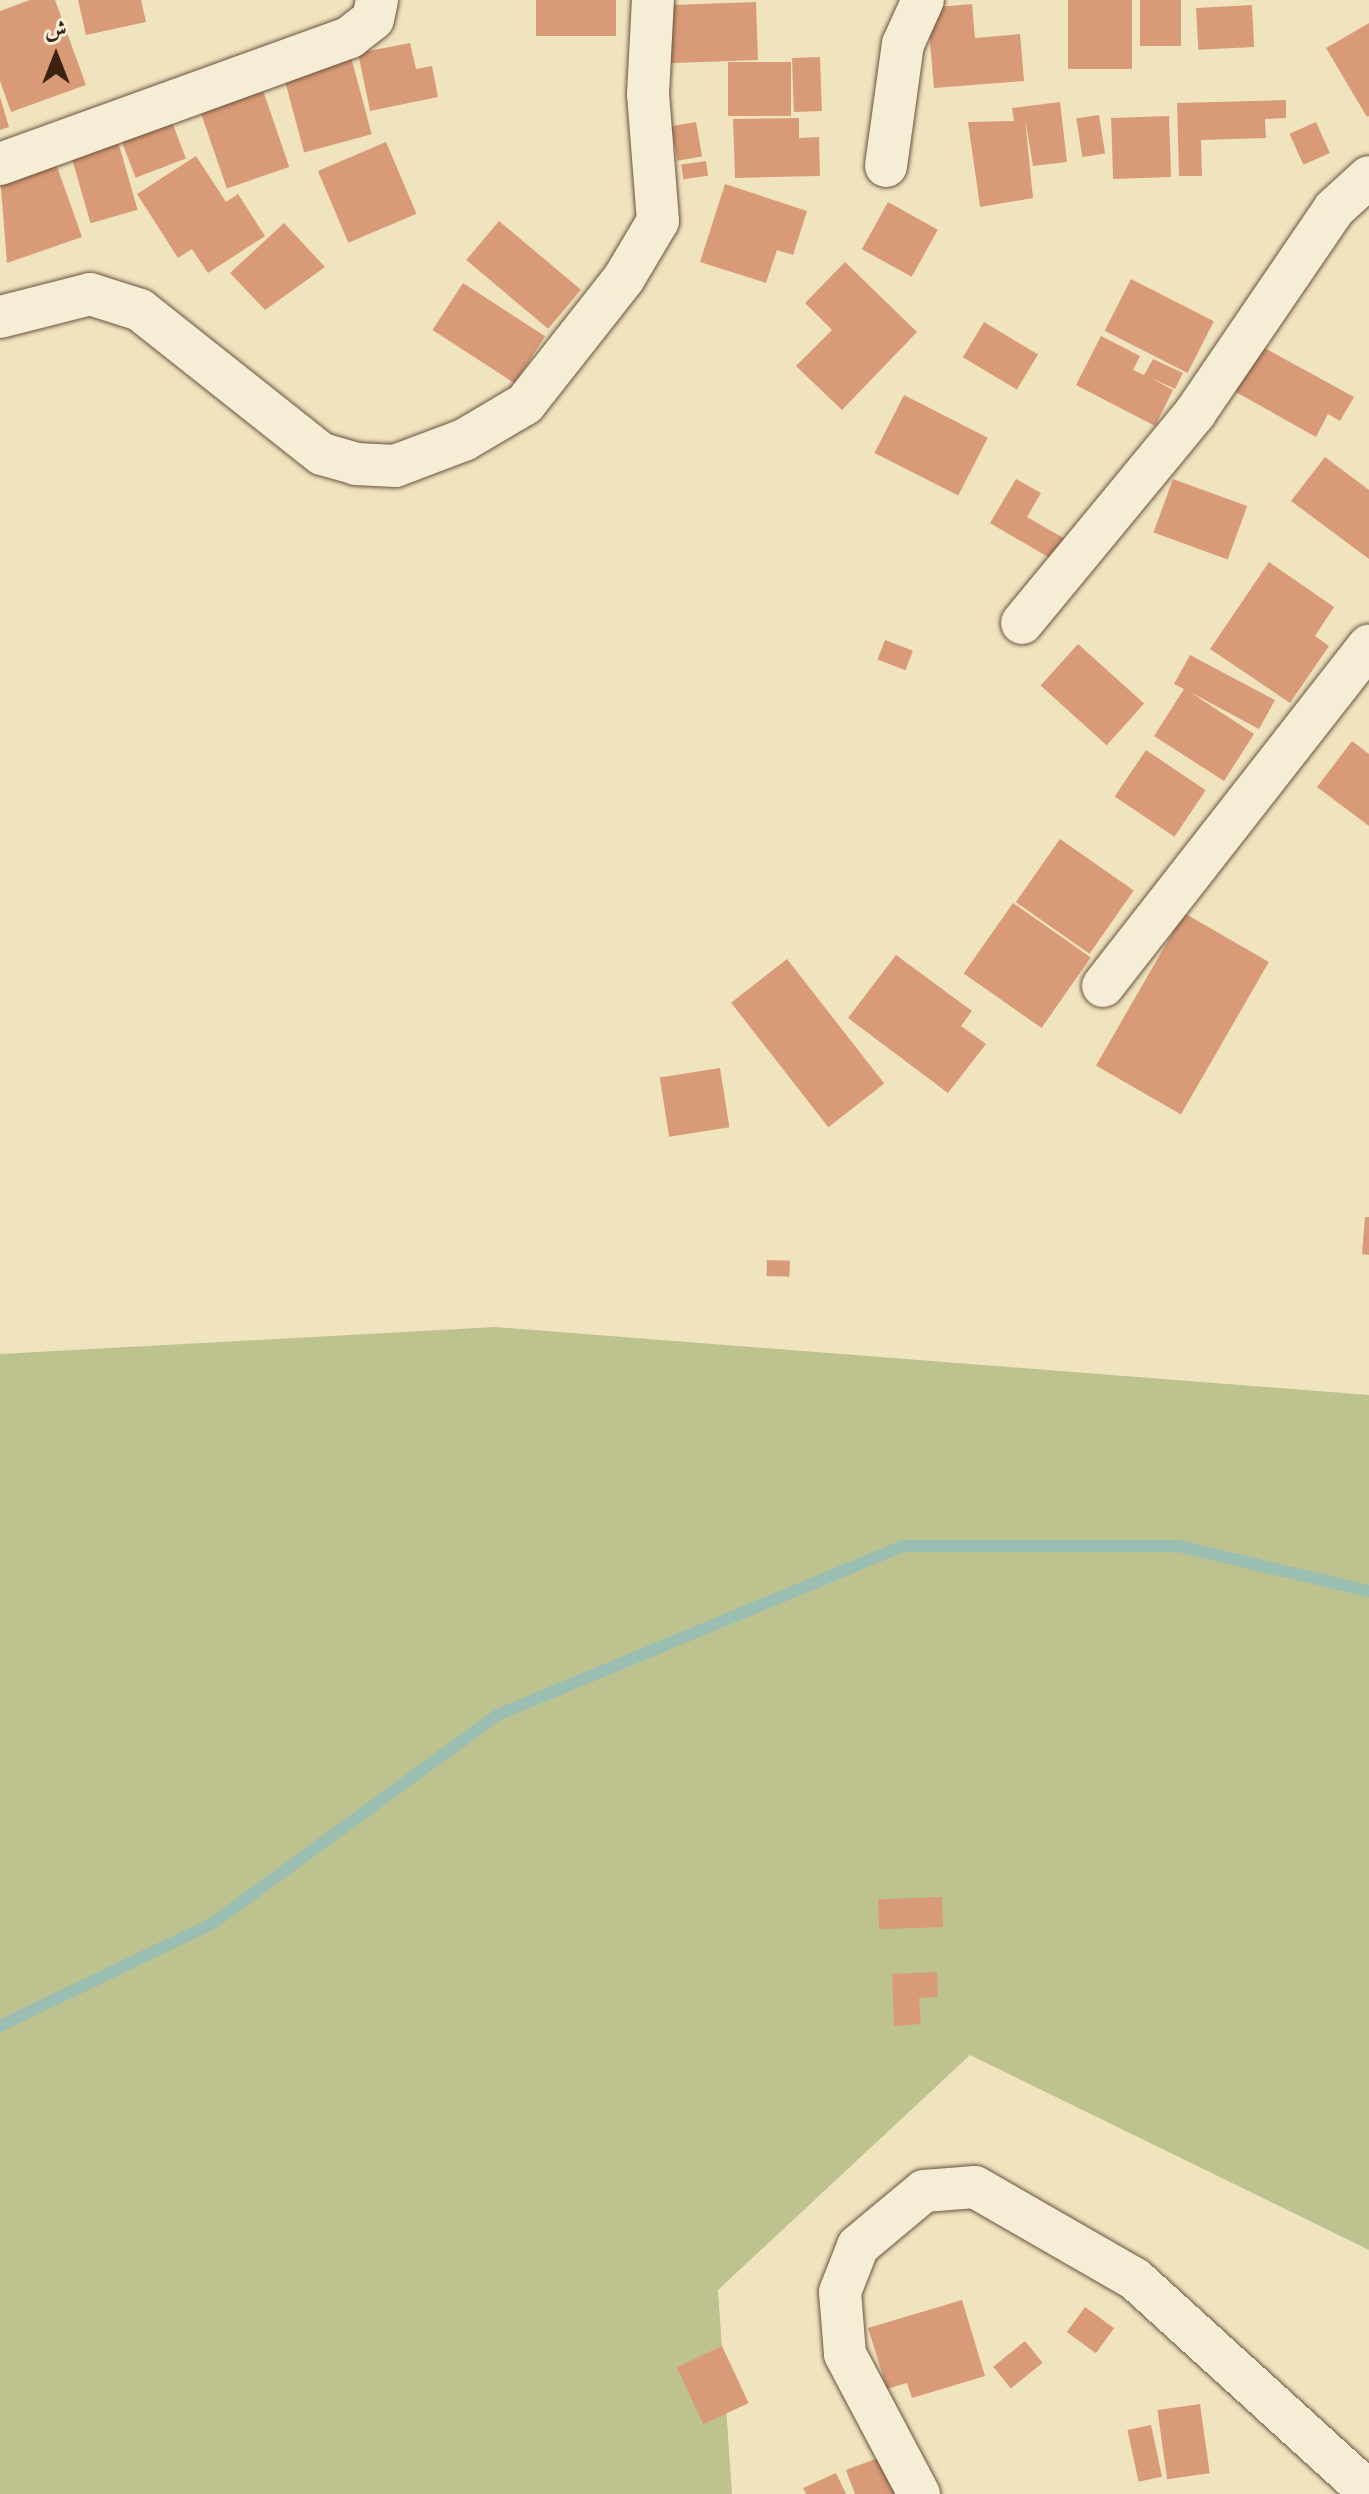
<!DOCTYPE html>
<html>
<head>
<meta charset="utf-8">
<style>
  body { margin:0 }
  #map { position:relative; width:1369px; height:2494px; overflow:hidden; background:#f0e4bf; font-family:"Sorts Mill Goudy",Amiri,serif }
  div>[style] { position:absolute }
  .green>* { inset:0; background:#bec28f }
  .stream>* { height:12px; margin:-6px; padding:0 6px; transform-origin:6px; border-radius:6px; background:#9abfb2 }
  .building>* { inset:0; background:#d99b77; transform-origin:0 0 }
  .roads { filter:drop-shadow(0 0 2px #6a523e) drop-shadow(0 0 2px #6a523e) }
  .minor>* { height:42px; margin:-21px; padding:0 21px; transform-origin:21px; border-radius:21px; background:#f5edd5 }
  span { translate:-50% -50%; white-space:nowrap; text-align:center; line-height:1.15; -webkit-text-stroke:7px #f5edd5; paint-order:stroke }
  .north { position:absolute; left:16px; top:16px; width:80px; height:80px; -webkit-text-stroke:6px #f5edd5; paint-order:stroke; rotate:0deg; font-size:22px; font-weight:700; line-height:32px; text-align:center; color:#3d2213 }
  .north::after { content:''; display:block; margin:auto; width:28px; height:36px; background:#3d2213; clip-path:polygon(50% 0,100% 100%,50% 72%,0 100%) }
</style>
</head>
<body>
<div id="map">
  <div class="green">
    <div style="clip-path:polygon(495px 1327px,1369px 1395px,1369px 2250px,970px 2055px,718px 2290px,732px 2494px,0 2494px,0 1354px)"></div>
  </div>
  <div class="stream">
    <div style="left:0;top:2026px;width:237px;rotate:-25.8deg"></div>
    <div style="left:213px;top:1923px;width:352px;rotate:-36.2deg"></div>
    <div style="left:497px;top:1715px;width:439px;rotate:-22.6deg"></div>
    <div style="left:902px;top:1546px;width:276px"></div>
    <div style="left:1178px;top:1546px;width:196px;rotate:13.3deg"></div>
  </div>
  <div class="building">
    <div style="clip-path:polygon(30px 0,55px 0,86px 85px,11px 112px,0 81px,0 11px)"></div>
    <div style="clip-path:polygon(78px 0,141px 0,146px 22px,86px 35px)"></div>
    <div style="left:536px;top:0;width:80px;height:36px"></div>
    <div style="left:1068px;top:0;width:64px;height:69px"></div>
    <div style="left:1140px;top:0;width:41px;height:46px"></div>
    <div style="left:756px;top:2px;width:58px;height:98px;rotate:88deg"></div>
    <div style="clip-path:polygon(972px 4px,975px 38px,1020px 34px,1024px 81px,934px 88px,927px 8px)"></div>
    <div style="left:1252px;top:5px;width:42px;height:56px;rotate:87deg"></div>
    <div style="clip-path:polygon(1369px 23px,1369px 116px,1367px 117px,1326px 48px)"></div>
    <div style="clip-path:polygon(410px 43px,416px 69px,432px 66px,438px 97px,370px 111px,358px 53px)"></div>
    <div style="left:351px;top:57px;width:80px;height:70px;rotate:75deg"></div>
    <div style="left:820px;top:57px;width:54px;height:28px;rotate:88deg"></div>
    <div style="left:728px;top:62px;width:63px;height:54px"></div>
    <div style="left:259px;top:79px;width:93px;height:66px;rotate:71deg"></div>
    <div style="clip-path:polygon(0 97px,9px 127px,0 130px)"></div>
    <div style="clip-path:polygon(1286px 100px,1286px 118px,1265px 119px,1266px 138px,1201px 140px,1202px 176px,1179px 176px,1177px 103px)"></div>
    <div style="clip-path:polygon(1060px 102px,1067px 162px,1033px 166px,1025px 119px,1033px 198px,980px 207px,968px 122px,1014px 121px,1012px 108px)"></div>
    <div style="left:167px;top:109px;width:53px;height:54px;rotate:69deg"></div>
    <div style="left:1099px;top:115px;width:39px;height:23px;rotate:81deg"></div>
    <div style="left:1169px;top:116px;width:61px;height:58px;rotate:88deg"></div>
    <div style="clip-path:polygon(799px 118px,799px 138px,819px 137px,820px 176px,735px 178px,733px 119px)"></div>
    <div style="left:696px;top:122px;width:35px;height:25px;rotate:80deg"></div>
    <div style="left:1316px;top:122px;width:34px;height:29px;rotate:66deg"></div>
    <div style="left:115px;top:131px;width:82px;height:49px;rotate:74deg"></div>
    <div style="left:386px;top:142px;width:78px;height:74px;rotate:67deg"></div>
    <div style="clip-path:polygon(196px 156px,226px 202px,238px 194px,265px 236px,208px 273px,192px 249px,178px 258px,137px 194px)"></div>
    <div style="clip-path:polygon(54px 158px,82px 237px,7px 263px,0 176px)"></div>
    <div style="left:706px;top:161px;width:15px;height:25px;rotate:82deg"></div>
    <div style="clip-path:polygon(725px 184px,807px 211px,793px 255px,777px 250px,766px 283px,700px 262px)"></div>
    <div style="left:888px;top:202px;width:57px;height:54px;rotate:29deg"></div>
    <div style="left:499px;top:221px;width:107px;height:51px;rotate:40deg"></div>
    <div style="clip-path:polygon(284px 223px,325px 267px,265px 310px,230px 273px)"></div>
    <div style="clip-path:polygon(845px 262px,917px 332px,842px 410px,796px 366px,832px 330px,805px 303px)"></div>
    <div style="left:1131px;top:279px;width:93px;height:58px;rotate:27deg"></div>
    <div style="left:463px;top:283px;width:98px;height:56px;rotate:33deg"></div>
    <div style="left:984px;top:322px;width:63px;height:41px;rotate:31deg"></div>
    <div style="clip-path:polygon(1101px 336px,1140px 356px,1133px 370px,1144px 375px,1153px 359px,1183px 373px,1175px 389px,1149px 377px,1173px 390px,1155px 426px,1076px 385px)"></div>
    <div style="clip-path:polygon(1250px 340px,1354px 397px,1340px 421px,1328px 414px,1316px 437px,1225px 386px)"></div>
    <div style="left:904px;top:395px;width:94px;height:65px;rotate:27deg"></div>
    <div style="clip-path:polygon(1325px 457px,1369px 490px,1369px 559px,1291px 501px)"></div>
    <div style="clip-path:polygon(1016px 479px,1041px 493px,1027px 517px,1072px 543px,1060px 564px,990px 523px)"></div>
    <div style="left:1173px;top:479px;width:79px;height:57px;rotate:20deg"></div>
    <div style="clip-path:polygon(1269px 562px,1334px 607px,1315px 636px,1329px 646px,1290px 703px,1210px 649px)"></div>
    <div style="left:885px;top:640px;width:30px;height:21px;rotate:21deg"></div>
    <div style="left:1078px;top:644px;width:89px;height:56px;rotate:42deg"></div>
    <div style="clip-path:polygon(1190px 655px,1275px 700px,1259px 729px,1190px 692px,1254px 734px,1224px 781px,1154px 736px,1184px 689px,1174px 684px)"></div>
    <div style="clip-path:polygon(1352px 741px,1369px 754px,1369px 826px,1317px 787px)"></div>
    <div style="left:1146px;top:750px;width:72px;height:56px;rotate:34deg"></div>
    <div style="left:1060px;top:839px;width:90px;height:77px;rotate:35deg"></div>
    <div style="left:1013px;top:903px;width:95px;height:86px;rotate:35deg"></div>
    <div style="left:1184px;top:913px;width:98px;height:176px;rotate:30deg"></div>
    <div style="clip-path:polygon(896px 955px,972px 1011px,961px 1026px,986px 1044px,948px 1093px,848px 1018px)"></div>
    <div style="left:787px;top:959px;width:158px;height:71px;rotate:52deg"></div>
    <div style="left:720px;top:1068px;width:60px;height:61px;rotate:81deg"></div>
    <div style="clip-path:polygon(1365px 1217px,1369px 1217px,1369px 1255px,1362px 1254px)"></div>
    <div style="left:767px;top:1260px;width:23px;height:16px;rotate:2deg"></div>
    <div style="left:942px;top:1897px;width:30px;height:64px;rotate:88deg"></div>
    <div style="clip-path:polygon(937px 1972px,938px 1997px,919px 1998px,921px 2024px,894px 2026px,892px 1974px)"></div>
    <div style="clip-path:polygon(962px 2300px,985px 2376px,912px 2398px,907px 2383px,887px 2389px,868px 2328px)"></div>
    <div style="left:1085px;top:2307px;width:36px;height:31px;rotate:36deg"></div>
    <div style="left:1025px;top:2341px;width:28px;height:41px;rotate:51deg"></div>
    <div style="left:722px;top:2346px;width:63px;height:50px;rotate:65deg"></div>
    <div style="left:1200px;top:2404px;width:70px;height:43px;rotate:82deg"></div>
    <div style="left:1151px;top:2425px;width:53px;height:24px;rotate:78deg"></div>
    <div style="clip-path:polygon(894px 2452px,910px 2494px,855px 2494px,846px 2470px)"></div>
    <div style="clip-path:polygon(836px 2473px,846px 2494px,806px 2494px,803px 2488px)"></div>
  </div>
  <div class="roads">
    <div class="minor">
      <div style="left:0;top:164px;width:372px;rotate:-19.9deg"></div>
      <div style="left:350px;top:37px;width:29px;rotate:-38deg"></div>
      <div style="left:373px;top:19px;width:19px;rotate:-78deg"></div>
      <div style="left:886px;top:166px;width:123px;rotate:-82.1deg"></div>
      <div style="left:903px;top:44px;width:48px;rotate:-65.6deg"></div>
      <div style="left:0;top:317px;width:93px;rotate:-14.3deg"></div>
      <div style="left:90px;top:294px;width:52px;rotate:17.7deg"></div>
      <div style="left:140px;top:310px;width:232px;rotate:38.4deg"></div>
      <div style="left:322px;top:454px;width:35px;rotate:16deg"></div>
      <div style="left:356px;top:464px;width:39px;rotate:3deg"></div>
      <div style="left:395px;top:466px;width:74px;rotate:-20.6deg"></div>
      <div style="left:464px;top:440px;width:71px;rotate:-30.5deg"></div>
      <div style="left:525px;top:404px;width:160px;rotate:-51.8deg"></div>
      <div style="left:624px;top:278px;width:66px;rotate:-59.2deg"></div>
      <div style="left:658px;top:221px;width:127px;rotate:-94.5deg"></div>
      <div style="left:648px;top:94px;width:94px;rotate:-87deg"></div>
      <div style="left:1022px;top:623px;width:272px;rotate:-50.5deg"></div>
      <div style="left:1195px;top:413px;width:247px;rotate:-55.7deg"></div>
      <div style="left:1334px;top:209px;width:47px;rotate:-42.4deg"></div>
      <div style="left:1103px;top:986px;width:432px;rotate:-52deg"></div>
      <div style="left:919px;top:2494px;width:158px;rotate:-117.9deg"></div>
      <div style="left:845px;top:2354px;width:62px;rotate:-94.6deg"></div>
      <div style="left:840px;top:2292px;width:49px;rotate:-68.6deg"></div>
      <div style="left:858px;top:2246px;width:86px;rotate:-39.8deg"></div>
      <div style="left:924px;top:2191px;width:51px;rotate:-4.5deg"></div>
      <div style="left:975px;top:2187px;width:185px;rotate:29.9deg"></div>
      <div style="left:1135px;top:2279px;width:316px;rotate:42.3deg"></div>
    </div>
  </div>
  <div class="north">ش</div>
</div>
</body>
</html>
